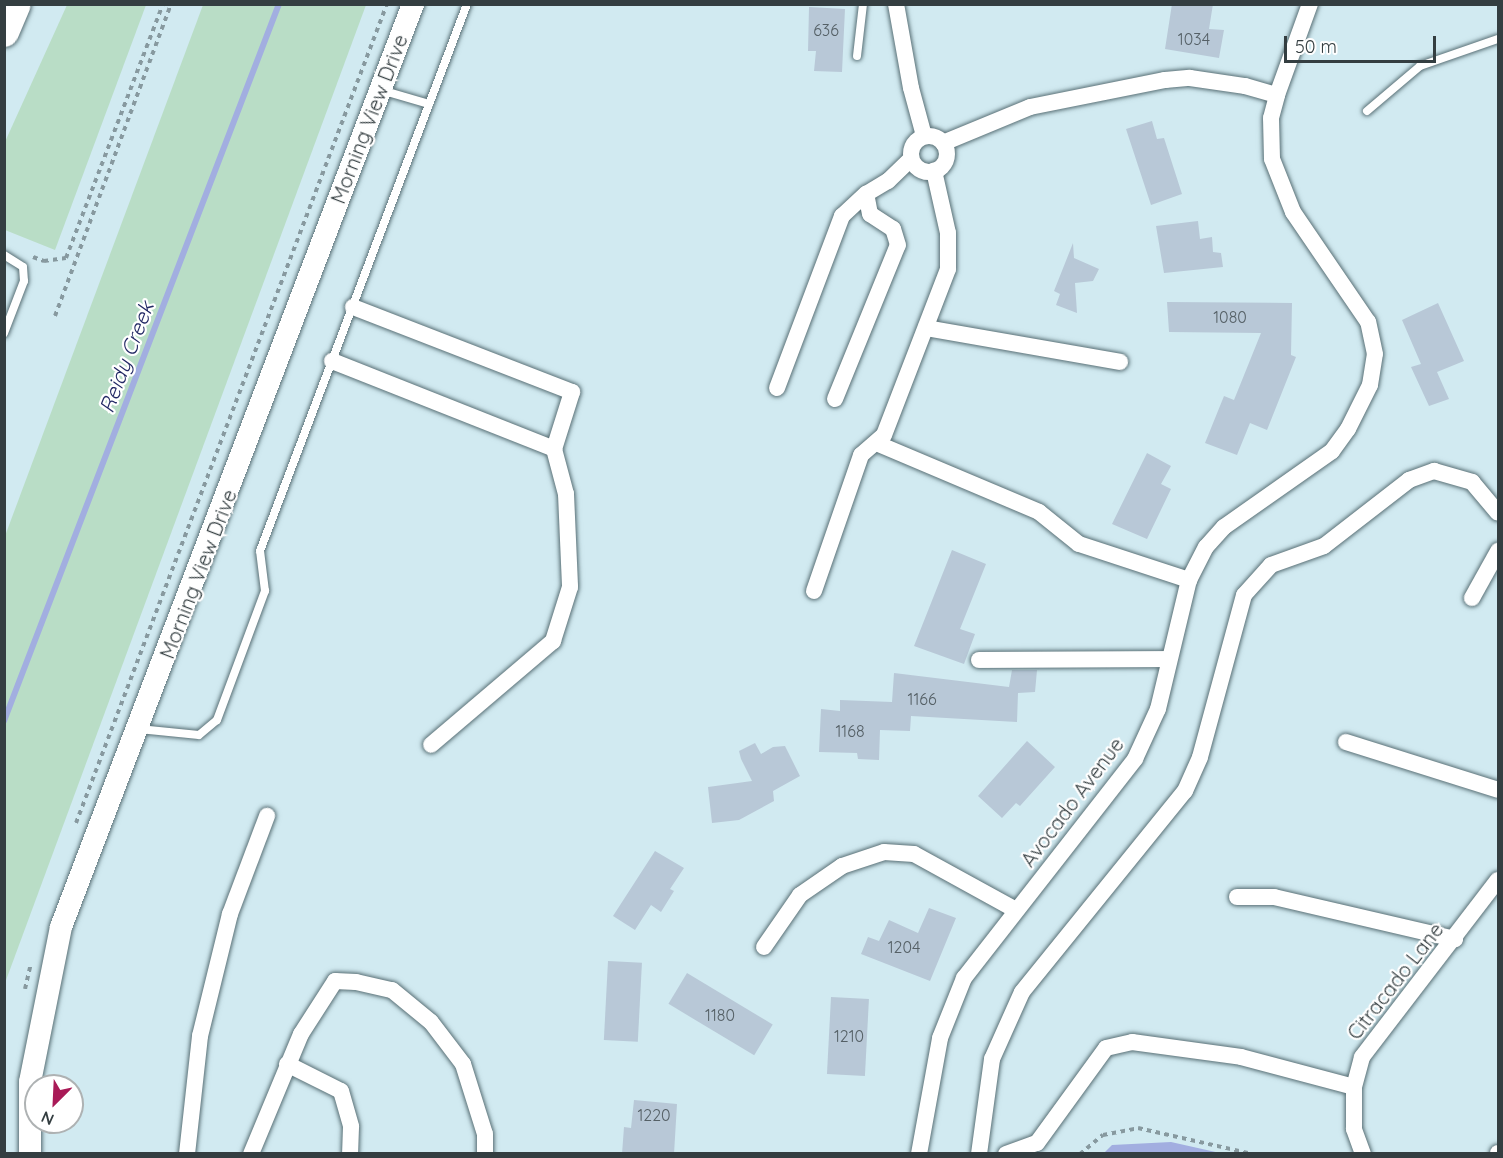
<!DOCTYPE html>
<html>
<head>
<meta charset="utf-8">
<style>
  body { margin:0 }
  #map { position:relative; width:1503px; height:1158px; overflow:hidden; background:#d1eaf1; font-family:Quicksand,sans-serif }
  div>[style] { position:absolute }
  .green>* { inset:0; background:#b9ddc6 }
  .water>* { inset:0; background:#a2aee0 }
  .stream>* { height:6px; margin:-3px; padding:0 3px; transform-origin:3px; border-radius:3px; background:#a2aee0 }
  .building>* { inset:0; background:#b8c8d7; transform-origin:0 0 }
  .path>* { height:4px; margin-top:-2px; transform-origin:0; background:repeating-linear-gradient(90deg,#87999f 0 4.5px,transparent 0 9px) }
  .roads { filter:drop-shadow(0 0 2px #597076) drop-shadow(0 0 2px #597076) }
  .lane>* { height:8px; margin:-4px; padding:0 4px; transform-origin:4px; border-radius:4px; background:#fff }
  .street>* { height:16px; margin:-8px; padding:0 8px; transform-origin:8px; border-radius:8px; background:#fff }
  .street>.ring { margin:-8px; padding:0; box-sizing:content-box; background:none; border:16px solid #fff; border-radius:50% }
  .secondary>* { height:22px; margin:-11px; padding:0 11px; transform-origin:11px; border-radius:11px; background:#fff }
  .highway>* { height:30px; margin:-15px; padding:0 15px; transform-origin:15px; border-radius:15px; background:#fff }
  span { translate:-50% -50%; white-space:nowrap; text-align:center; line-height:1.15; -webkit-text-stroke:4.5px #fff; paint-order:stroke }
  .number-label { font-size:16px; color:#556066 }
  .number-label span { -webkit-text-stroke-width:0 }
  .street-label { font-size:20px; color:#343e41 }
  .water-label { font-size:21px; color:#232965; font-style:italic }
  .frame { position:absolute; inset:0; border:6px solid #343e41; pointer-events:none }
  .north { position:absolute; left:24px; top:1074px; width:60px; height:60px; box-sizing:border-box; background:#fff; border:2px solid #aeb2b3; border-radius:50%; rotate:204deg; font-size:16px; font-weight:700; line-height:24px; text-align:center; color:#343e41 }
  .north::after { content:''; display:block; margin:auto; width:21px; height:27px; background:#a91a57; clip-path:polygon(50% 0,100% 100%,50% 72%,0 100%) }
  .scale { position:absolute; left:1284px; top:36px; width:152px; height:27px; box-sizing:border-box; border:3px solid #343e41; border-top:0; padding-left:8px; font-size:18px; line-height:21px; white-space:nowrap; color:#343e41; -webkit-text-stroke:4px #fff; paint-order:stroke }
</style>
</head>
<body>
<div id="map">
  <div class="green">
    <div style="clip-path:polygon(67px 5px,146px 5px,55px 250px,5px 230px,4px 144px)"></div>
    <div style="clip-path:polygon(203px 5px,366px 5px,5px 983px,5px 536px)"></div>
  </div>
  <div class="water">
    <div style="clip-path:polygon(1171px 1142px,1220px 1153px,1104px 1153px,1112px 1145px)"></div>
  </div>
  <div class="stream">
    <div style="left:4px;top:721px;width:768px;rotate:-69.02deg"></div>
  </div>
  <div class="building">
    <div style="clip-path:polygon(1172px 4px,1213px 4px,1209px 29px,1224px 30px,1219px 58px,1165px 49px)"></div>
    <div style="clip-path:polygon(809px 7px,845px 9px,842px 72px,814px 71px,816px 51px,808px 51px)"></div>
    <div style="clip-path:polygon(1152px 121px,1157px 139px,1164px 138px,1182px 194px,1151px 205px,1126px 129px)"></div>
    <div style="clip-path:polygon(1198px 221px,1200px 239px,1212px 237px,1213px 252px,1221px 253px,1223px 267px,1164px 273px,1156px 226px)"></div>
    <div style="clip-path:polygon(1073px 243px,1074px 258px,1099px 269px,1093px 281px,1075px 283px,1077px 313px,1056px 305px,1060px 294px,1054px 291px)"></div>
    <div style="clip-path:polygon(1167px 302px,1292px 303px,1291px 355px,1296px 357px,1267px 430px,1250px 423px,1237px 455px,1205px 443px,1224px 396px,1234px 400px,1261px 333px,1169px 332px)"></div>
    <div style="clip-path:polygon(1438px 303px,1464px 361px,1437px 372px,1449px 399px,1429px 406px,1411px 367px,1421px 364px,1402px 320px)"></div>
    <div style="clip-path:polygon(1147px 453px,1171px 466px,1161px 484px,1171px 489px,1147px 539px,1112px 524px)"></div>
    <div style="clip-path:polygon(952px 550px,986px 564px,960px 629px,975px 634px,964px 664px,914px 646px)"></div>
    <div style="clip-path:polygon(1012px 670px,1037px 670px,1035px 692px,1018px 693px,1017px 722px,911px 716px,910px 731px,880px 730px,879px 760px,858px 759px,857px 753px,819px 752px,821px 709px,840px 711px,840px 700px,892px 702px,894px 673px,1009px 687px)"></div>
    <div style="clip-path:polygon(1027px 741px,1055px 767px,1020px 806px,1016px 803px,1002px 818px,978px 796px)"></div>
    <div style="clip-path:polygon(755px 743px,761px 754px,773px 747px,785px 746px,800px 776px,773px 791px,774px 801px,739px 820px,712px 823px,708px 787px,752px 781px,741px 759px,739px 751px)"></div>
    <div style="clip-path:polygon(655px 851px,684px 868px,670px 889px,674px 891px,661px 912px,651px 905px,635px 930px,613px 916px)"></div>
    <div style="clip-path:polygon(929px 908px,956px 918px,930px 981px,861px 954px,868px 937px,879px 941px,889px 920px,918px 933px)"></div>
    <div style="left:608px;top:961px;width:34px;height:79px;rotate:3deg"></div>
    <div style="left:687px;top:973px;width:100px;height:36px;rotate:31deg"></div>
    <div style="left:831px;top:997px;width:38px;height:77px;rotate:3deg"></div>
    <div style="clip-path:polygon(634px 1100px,677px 1104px,674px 1154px,622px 1154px,624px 1127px,631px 1128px)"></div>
  </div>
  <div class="path">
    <div style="left:33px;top:257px;width:12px;rotate:20deg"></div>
    <div style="left:44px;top:261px;width:22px;rotate:-8deg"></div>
    <div style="left:66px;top:258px;width:272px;rotate:-69.1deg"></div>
    <div style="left:55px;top:316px;width:333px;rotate:-69.6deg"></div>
    <div style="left:76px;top:823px;width:876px;rotate:-69.21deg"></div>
    <div style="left:25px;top:989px;width:23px;rotate:-77deg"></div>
    <div style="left:1080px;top:1154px;width:30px;rotate:-40deg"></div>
    <div style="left:1103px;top:1135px;width:36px;rotate:-11deg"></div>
    <div style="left:1138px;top:1128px;width:117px;rotate:12.8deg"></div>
  </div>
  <div class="roads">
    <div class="lane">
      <div style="left:857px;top:56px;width:52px;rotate:-83.4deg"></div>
      <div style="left:381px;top:90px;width:50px;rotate:16.3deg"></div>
      <div style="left:1367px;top:111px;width:70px;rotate:-40.3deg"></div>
      <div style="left:1420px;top:66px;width:83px;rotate:-19.1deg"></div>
      <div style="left:4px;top:255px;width:22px;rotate:32deg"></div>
      <div style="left:23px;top:267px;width:14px;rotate:86deg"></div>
      <div style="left:24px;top:281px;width:56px;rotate:111deg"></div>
      <div style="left:139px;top:729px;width:60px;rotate:5.7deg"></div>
      <div style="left:199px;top:735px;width:23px;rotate:-40deg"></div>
      <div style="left:217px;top:720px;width:138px;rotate:-69.6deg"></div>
      <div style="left:265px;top:591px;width:40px;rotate:-97.1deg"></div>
      <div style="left:260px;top:551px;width:585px;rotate:-69.27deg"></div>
    </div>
    <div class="street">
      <div style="left:896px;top:4px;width:85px;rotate:79.9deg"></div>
      <div style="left:911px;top:88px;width:50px;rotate:74.8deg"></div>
      <div class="ring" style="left:911px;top:136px;width:20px;height:20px"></div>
      <div style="left:943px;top:143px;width:94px;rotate:-22.5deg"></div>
      <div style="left:1030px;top:107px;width:138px;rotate:-11.3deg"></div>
      <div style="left:1165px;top:80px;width:25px;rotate:-5deg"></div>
      <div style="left:1190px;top:78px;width:56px;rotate:8.3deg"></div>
      <div style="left:1245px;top:86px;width:33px;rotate:16deg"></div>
      <div style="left:353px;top:307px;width:235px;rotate:21.2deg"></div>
      <div style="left:572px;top:392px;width:60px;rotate:107.5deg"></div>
      <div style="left:554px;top:449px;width:47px;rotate:75.1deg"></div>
      <div style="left:566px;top:494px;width:93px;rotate:87.5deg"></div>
      <div style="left:570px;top:587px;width:57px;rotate:107.5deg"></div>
      <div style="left:553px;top:641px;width:160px;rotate:139.6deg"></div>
      <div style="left:926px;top:328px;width:197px;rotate:9.9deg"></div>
      <div style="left:332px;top:361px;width:239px;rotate:21.6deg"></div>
      <div style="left:777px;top:388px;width:184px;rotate:-69.3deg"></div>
      <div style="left:842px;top:216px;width:33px;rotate:-43deg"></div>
      <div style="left:866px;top:194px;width:26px;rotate:-31deg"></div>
      <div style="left:888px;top:181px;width:32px;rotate:-44deg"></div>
      <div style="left:835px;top:399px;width:166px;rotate:-67.8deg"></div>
      <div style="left:898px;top:245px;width:17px;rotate:-107deg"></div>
      <div style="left:893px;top:229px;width:27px;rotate:-147deg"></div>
      <div style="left:870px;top:214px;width:20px;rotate:-101deg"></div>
      <div style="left:876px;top:443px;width:177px;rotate:22.9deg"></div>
      <div style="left:1039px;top:512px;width:51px;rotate:38.7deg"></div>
      <div style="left:1079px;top:544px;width:116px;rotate:18.1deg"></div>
      <div style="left:814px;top:591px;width:144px;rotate:-70.9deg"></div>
      <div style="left:861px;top:455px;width:30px;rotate:-41deg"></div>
      <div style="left:884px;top:435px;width:178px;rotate:-68.9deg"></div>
      <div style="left:948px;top:269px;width:36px;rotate:-90deg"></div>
      <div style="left:948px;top:233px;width:64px;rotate:-102.7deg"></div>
      <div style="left:1472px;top:598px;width:54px;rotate:-61deg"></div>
      <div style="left:979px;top:660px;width:190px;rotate:-0.3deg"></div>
      <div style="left:1346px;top:742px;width:159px;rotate:17.5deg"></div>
      <div style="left:1237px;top:897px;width:37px"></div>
      <div style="left:1274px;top:897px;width:186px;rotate:13.1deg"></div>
      <div style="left:764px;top:947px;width:63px;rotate:-55.3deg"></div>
      <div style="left:800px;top:895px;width:51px;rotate:-34.6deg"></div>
      <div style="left:842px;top:866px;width:44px;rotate:-18.4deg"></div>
      <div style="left:884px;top:852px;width:30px;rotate:4deg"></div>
      <div style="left:914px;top:854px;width:116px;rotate:28.8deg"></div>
      <div style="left:287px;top:1064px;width:60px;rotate:26.6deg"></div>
      <div style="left:341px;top:1091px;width:37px;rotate:74deg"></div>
      <div style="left:351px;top:1127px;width:27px;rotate:92deg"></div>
      <div style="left:187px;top:1154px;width:119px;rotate:-83.7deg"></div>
      <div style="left:200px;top:1036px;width:126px;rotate:-76.2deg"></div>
      <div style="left:230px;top:914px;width:105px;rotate:-69.3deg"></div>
      <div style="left:251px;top:1154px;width:130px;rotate:-67.4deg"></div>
      <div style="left:301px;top:1034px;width:63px;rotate:-57.3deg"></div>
      <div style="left:335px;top:981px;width:21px;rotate:3deg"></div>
      <div style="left:356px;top:982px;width:37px;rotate:13deg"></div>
      <div style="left:392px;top:990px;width:50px;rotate:39.4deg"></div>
      <div style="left:431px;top:1022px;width:53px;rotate:52.7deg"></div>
      <div style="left:463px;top:1064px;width:73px;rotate:72.6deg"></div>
      <div style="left:485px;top:1134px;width:20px;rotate:90deg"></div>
      <div style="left:919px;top:1154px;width:118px;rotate:-79.7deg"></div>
      <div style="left:940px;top:1038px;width:65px;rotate:-68.2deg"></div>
      <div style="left:964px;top:978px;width:278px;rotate:-52deg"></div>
      <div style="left:1135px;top:759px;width:55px;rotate:-65.3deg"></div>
      <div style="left:1158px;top:709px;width:133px;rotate:-76.5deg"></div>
      <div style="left:1189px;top:580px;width:37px;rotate:-63deg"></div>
      <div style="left:1206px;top:547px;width:27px;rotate:-48deg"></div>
      <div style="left:1224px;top:527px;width:132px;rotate:-35.1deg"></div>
      <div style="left:1332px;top:451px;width:27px;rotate:-54deg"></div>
      <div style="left:1348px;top:429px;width:49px;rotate:-63.4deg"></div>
      <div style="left:1370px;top:385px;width:31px;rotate:-81deg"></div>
      <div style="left:1375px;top:354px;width:33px;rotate:-102deg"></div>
      <div style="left:1368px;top:322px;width:133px;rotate:-124.3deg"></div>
      <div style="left:1293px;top:212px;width:57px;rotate:-111.6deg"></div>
      <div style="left:1272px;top:159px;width:41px;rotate:-91.4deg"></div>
      <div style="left:1271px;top:118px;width:24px;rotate:-75deg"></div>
      <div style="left:1277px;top:95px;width:97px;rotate:-70.1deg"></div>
      <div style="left:979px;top:1154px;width:96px;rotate:-82.2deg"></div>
      <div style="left:992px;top:1059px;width:73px;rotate:-65.9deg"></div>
      <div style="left:1022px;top:992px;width:259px;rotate:-51deg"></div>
      <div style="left:1185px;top:791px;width:37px;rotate:-66deg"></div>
      <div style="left:1200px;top:757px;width:168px;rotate:-74.8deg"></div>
      <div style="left:1244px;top:595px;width:40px;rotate:-48deg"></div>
      <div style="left:1271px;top:565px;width:56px;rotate:-19.7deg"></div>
      <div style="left:1324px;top:546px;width:108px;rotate:-37.8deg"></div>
      <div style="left:1409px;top:480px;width:27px;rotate:-20deg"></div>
      <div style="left:1434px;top:471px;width:40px;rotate:16deg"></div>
      <div style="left:1472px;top:482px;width:40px;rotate:50deg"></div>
      <div style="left:1006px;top:1154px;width:33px;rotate:-20deg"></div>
      <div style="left:1037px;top:1143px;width:117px;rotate:-54deg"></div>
      <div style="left:1106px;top:1048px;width:27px;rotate:-13deg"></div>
      <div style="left:1132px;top:1042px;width:110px;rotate:7.8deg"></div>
      <div style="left:1241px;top:1057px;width:117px;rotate:14.9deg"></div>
      <div style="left:1363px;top:1154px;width:27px;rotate:-110deg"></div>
      <div style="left:1354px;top:1129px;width:42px;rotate:-90deg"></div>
      <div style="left:1354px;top:1087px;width:31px;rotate:-75deg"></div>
      <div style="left:1362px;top:1057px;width:223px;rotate:-52.5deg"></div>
      <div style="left:1498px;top:1154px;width:1px;rotate:-90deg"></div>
    </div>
    <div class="secondary">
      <div style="left:30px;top:1154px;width:72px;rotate:-90deg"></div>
      <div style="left:30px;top:1082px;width:158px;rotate:-78.7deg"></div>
      <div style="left:61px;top:927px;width:988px;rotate:-69.12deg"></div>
    </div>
    <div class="highway">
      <div style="left:4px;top:32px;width:30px;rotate:-67deg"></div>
    </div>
  </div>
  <div class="number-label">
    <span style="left:826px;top:30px">636</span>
    <span style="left:1194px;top:39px">1034</span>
    <span style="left:1230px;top:317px">1080</span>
    <span style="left:922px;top:699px">1166</span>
    <span style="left:850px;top:731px">1168</span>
    <span style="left:904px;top:947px">1204</span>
    <span style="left:720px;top:1015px">1180</span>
    <span style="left:849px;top:1036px">1210</span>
    <span style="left:654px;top:1115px">1220</span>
  </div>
  <div class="street-label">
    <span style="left:369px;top:119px;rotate:-69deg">Morning View Drive</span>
    <span style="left:198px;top:574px;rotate:-69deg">Morning View Drive</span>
    <span style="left:1072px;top:802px;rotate:-53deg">Avocado Avenue</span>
    <span style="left:1395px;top:981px;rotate:-52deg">Citracado Lane</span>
  </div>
  <div class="water-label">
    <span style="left:126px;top:357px;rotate:-69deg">Reidy Creek</span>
  </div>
  <div class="frame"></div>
  <div class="north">N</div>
  <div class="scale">50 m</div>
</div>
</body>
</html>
